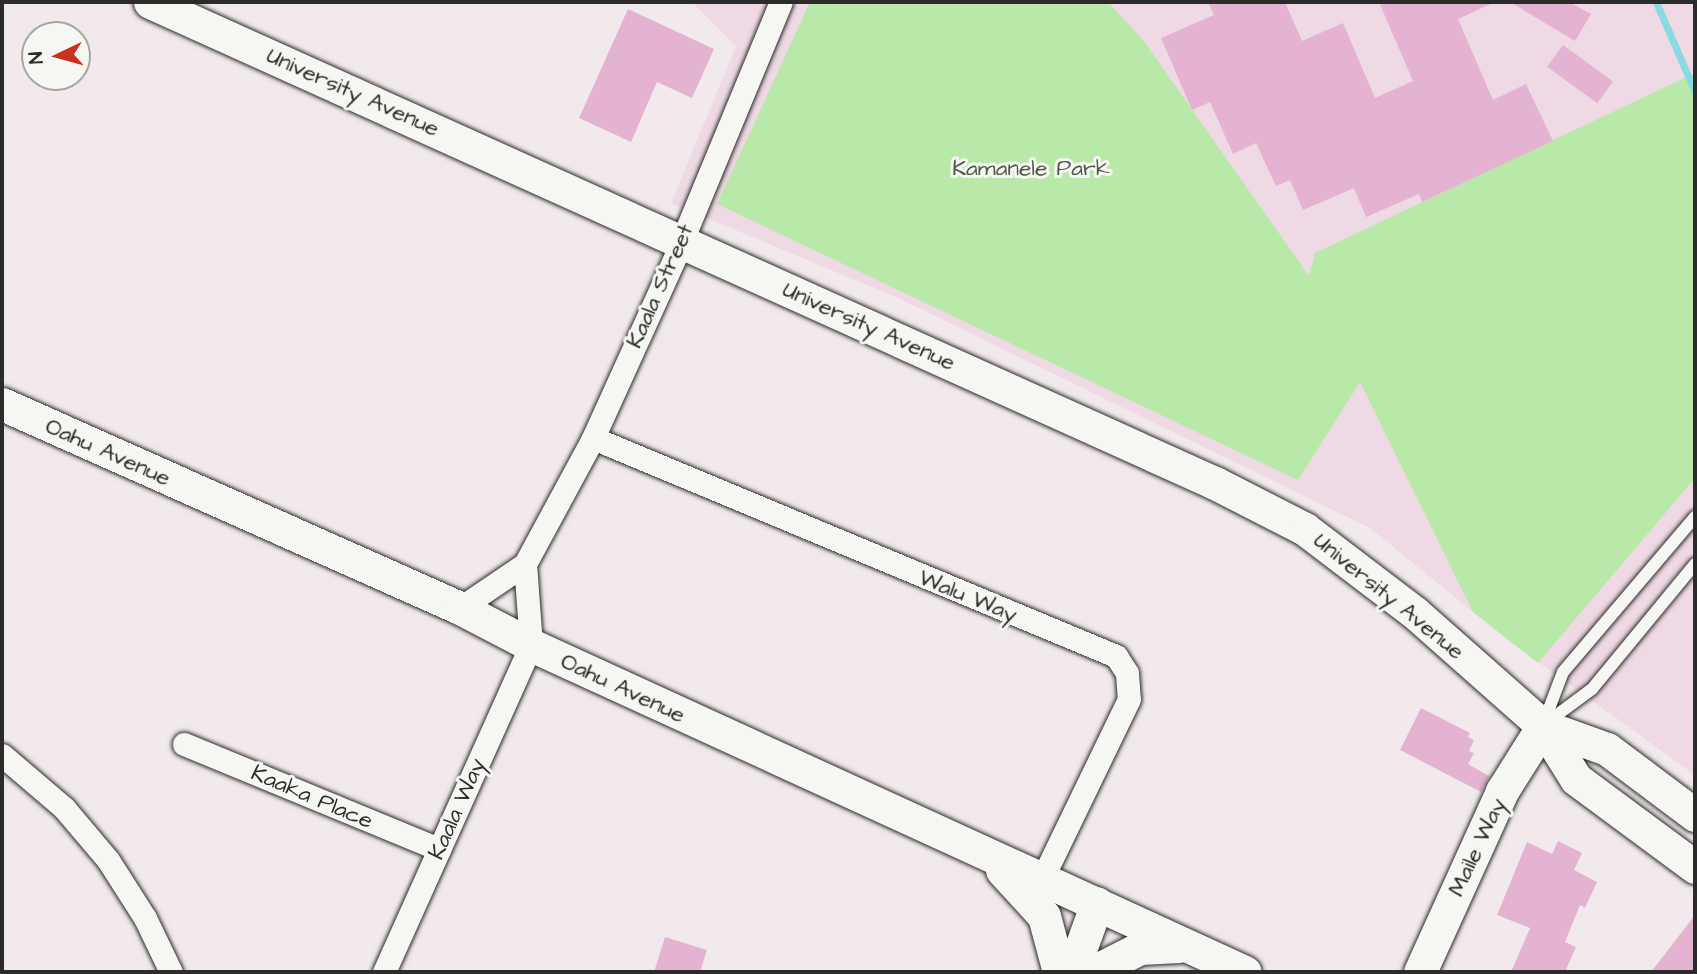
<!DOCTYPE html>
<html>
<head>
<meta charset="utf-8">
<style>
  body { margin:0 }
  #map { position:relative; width:1697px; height:974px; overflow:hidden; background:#f2e9ec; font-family:"Architects Daughter",sans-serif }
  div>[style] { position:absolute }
  .built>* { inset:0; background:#eed9e4 }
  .green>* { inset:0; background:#b8e9a8 }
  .stream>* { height:7px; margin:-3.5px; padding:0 3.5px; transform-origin:3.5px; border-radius:3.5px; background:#89dae2 }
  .building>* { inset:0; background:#e4b3d2; transform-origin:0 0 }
  .roads { filter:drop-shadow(0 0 2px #2b2b2b) drop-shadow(0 0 2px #2b2b2b) }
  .lane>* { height:12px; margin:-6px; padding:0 6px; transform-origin:6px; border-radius:6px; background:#f6f6f2 }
  .street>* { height:23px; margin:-11.5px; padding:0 11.5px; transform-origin:11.5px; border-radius:11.5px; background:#f6f6f2 }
  .secondary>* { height:33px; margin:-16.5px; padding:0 16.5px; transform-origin:16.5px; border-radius:16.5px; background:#f6f6f2 }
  span { translate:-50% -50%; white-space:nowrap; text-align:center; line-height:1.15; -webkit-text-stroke:6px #f6f6f2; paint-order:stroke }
  .street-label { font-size:23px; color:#2b2b2b }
  .park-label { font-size:23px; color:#4e5a4a }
  .frame { position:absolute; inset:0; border:4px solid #2b2b2b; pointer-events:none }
  .north { position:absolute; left:21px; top:21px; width:70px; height:70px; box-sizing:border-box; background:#f6f6f2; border:2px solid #a5a5a2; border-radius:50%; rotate:265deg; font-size:19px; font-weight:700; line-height:28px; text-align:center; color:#2b2b2b }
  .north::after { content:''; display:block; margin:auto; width:24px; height:32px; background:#c8321e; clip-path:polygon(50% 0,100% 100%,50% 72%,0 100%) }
</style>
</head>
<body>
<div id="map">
  <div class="built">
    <div style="clip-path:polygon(692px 2px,1695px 2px,1695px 775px,1505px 638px,1370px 528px,898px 298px,671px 203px,736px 46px)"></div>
  </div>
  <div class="green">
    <div style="clip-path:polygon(810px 2px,1108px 2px,1143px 40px,1309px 276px,1315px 253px,1695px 73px,1695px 478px,1538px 663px,1473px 612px,1360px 382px,1298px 480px,717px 204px)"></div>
  </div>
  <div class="stream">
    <div style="left:1656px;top:2px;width:98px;rotate:66.6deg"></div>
  </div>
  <div class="building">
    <div style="clip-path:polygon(1208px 2px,1285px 2px,1302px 41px,1343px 23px,1375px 98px,1413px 81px,1379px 2px,1495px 2px,1458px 19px,1493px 100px,1526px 84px,1553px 141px,1422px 202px,1419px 194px,1366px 217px,1354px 188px,1303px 210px,1290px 180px,1276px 186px,1256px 143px,1233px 154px,1210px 102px,1192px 110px,1161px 38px,1214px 15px)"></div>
    <div style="clip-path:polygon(1510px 2px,1569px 2px,1591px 14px,1575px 41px)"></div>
    <div style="clip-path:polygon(628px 9px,714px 49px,692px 98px,657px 82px,631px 142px,579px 118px)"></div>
    <div style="left:1563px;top:45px;width:62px;height:27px;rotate:36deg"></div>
    <div style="clip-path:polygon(1421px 708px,1470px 733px,1468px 737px,1474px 740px,1469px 751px,1474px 753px,1468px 764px,1489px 776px,1481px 792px,1400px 750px)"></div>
    <div style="clip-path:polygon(1558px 841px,1582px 853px,1574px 870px,1597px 882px,1585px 908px,1580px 905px,1565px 942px,1576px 947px,1565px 972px,1511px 972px,1530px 928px,1497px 915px,1527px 842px,1552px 854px)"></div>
    <div style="clip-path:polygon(1695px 915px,1695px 972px,1651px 972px)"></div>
    <div style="clip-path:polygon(665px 937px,707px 950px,700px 972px,654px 972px)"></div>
  </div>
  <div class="roads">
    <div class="lane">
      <div style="left:1544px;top:722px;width:53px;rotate:-69.2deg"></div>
      <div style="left:1563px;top:672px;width:204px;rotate:-49.6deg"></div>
      <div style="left:1546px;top:723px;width:57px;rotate:-36.5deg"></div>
      <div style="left:1592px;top:689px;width:162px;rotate:-50.5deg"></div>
    </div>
    <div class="street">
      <div style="left:593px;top:438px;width:567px;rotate:22.63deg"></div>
      <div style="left:1116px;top:656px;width:20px;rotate:57deg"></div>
      <div style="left:1127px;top:673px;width:26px;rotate:86deg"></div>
      <div style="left:1129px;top:699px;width:200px;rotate:115.8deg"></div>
      <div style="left:460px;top:608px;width:78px;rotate:-34.1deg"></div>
      <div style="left:184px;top:744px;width:276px;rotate:22.4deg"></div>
      <div style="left:2px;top:755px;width:82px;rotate:40.5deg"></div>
      <div style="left:64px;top:808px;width:68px;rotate:49.8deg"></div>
      <div style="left:108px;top:860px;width:69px;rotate:57.5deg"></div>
      <div style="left:145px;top:918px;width:60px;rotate:64.3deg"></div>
      <div style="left:384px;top:972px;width:359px;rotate:-65.8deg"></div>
      <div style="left:531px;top:645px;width:81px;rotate:-94.2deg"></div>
      <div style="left:525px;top:564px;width:143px;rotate:-61.6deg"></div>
      <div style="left:593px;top:438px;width:201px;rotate:-65.6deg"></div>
      <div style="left:676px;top:255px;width:274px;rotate:-67.5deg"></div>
    </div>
    <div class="secondary">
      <div style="left:150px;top:2px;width:1169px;rotate:24.31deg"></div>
      <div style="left:1215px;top:483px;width:101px;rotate:27.1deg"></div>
      <div style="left:1305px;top:529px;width:137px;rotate:37.3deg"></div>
      <div style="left:1414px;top:612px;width:172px;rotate:41.5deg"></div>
      <div style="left:1543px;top:726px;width:62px;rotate:58.1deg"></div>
      <div style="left:1576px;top:779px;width:148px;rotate:36.5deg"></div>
      <div style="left:2px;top:404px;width:501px;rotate:24.01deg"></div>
      <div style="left:460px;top:608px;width:80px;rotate:27.5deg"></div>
      <div style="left:531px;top:645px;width:785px;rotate:24.61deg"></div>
      <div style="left:1543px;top:726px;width:68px;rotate:19.8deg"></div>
      <div style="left:1607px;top:749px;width:110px;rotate:36.9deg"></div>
      <div style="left:1002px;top:870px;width:62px;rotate:47.6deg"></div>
      <div style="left:1044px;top:916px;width:58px;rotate:75deg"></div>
      <div style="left:1072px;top:972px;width:73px;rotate:-70.1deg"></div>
      <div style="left:1093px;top:972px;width:53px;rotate:-27.1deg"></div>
      <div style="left:1140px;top:948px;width:39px;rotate:-3deg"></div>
      <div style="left:1420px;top:972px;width:199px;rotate:-65.6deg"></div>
      <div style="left:1502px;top:791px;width:77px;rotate:-57.8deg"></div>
    </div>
  </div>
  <div class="street-label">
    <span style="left:353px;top:92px;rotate:24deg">University Avenue</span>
    <span style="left:660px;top:286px;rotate:-66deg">Kaala Street</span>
    <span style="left:869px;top:326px;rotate:24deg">University Avenue</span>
    <span style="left:108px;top:452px;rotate:24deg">Oahu Avenue</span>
    <span style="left:968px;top:596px;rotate:22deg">Walu Way</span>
    <span style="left:1389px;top:596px;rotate:39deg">University Avenue</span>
    <span style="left:623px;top:688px;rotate:25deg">Oahu Avenue</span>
    <span style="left:312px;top:797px;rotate:23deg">Kaaka Place</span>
    <span style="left:457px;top:809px;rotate:-66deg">Kaala Way</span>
    <span style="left:1477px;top:847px;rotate:-65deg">Maile Way</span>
  </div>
  <div class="park-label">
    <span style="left:1031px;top:168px">Kamanele Park</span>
  </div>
  <div class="frame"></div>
  <div class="north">N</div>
</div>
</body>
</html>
